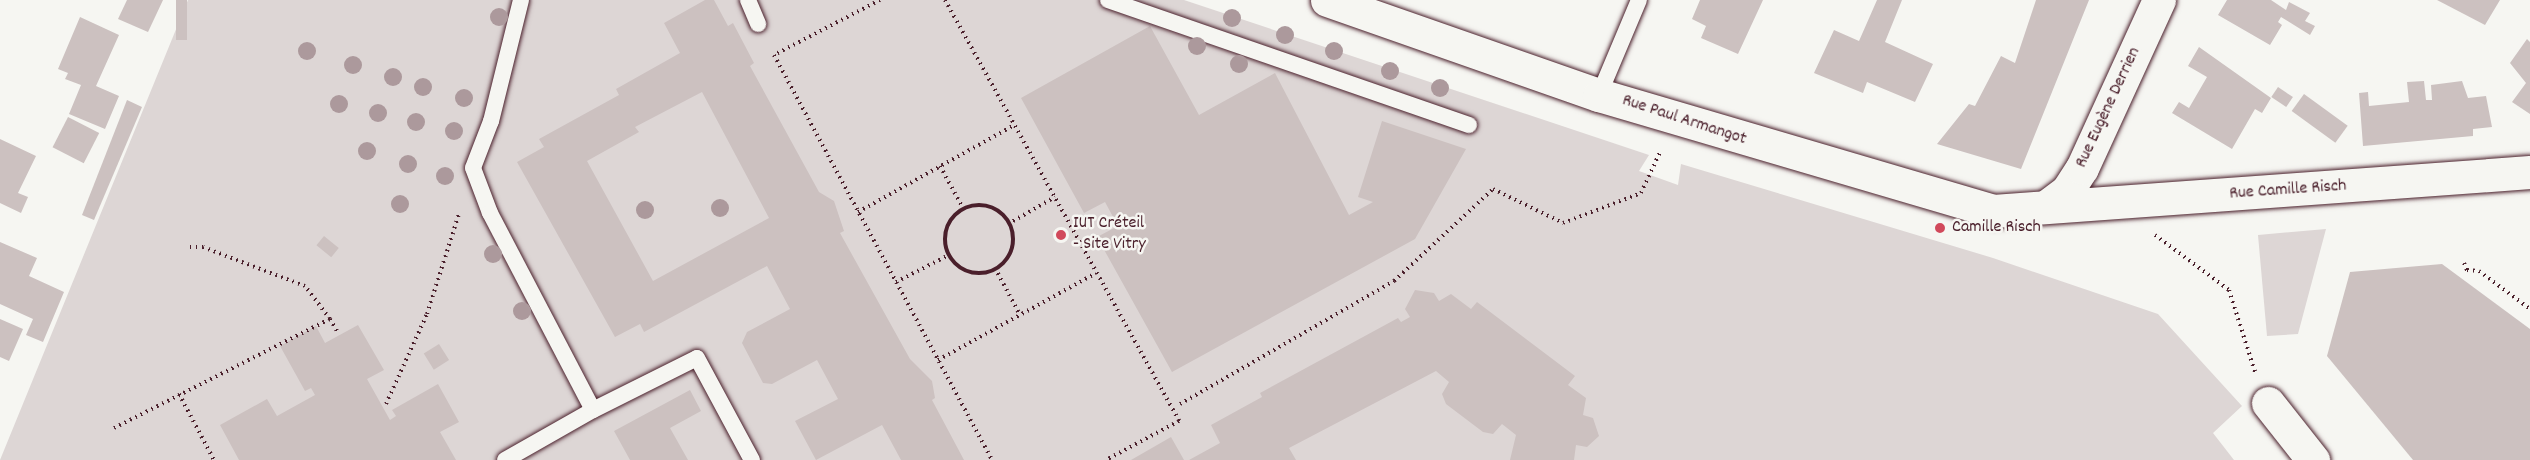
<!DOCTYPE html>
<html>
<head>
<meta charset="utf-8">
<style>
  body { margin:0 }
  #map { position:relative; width:2530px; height:460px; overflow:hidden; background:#f6f6f2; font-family:Dekko,sans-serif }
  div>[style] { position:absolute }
  .green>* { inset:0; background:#ddd6d5 }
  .building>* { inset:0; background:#ccc1c0; transform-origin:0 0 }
  .path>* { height:4px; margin-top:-2px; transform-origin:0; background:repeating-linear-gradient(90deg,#4a1f2b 0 1.5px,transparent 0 6px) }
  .path>.ring { margin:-2px; padding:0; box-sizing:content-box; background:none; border:4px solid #4a1f2b; border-radius:50% }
  .roads { filter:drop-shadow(0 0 2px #4a1f2b) drop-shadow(0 0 2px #4a1f2b) }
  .service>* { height:16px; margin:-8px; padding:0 8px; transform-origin:8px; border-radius:8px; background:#f6f6f2 }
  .minor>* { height:33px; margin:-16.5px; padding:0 16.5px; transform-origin:16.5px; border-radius:16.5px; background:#f6f6f2 }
  .trees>* { width:18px; height:18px; margin:-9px; border-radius:50%; background:#ac999c }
  .dots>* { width:16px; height:16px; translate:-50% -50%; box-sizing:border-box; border:3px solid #f6f6f2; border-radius:50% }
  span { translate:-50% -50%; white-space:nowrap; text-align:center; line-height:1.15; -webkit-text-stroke:5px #f6f6f2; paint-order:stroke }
  .street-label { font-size:18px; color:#4a1f2b }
  .poi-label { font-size:18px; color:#4a1f2b }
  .left { translate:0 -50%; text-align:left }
</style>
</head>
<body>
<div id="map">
  <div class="green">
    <div style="clip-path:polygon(188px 0,1184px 0,1649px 155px,1639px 171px,1678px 185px,1681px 164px,1993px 258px,2158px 314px,2242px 406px,2213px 433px,2234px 460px,0 460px)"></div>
    <div style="clip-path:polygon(2326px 229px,2298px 334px,2267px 336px,2258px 235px)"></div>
  </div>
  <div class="building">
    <div style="clip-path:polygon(127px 0,163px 0,148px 32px,118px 19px)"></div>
    <div style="left:176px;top:0;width:11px;height:40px"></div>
    <div style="clip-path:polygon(evenodd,705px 0,714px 0,728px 26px,733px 23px,754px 63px,750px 66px,819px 192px,834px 201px,844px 231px,840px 233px,910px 359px,932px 381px,935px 398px,932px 400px,964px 460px,901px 460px,882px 425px,816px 460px,795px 421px,838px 399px,817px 360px,772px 384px,763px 383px,742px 343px,747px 332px,790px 309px,767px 266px,644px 332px,640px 324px,615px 337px,517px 162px,544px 147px,539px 139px,619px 95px,616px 89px,680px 53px,664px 23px,705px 0,702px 92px,769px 218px,653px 281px,587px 161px,639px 132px,635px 127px,702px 92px)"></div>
    <div style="clip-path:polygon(1700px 0,1763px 0,1738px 54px,1701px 38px,1706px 26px,1692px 19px)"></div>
    <div style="clip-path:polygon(1877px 0,1902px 0,1885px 42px,1933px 64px,1915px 102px,1867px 82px,1863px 93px,1814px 73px,1834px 30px,1859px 41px)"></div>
    <div style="clip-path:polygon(2036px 0,2089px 0,2021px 169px,1937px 144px,1969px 104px,1975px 106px,2001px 56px,2015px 63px)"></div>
    <div style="clip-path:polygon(2227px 0,2271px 0,2286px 10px,2289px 2px,2310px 13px,2305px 21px,2315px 26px,2310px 35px,2281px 17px,2278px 22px,2282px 25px,2270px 45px,2218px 15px)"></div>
    <div style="clip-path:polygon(2437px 0,2500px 0,2485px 25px)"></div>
    <div style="clip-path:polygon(80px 17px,119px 35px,96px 86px,119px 96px,105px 129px,69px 114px,81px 85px,65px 79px,68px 73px,58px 69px)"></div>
    <div style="clip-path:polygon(1150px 26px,1199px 115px,1275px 73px,1349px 215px,1373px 202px,1358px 197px,1382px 121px,1466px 149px,1415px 239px,1172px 372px,1097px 237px,1118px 226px,1105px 202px,1084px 213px,1021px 98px)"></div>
    <div style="clip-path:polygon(2527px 39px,2530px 42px,2530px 114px,2512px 102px,2526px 83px,2510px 63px)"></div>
    <div style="clip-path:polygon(2199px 47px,2271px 98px,2262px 113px,2255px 109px,2232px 149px,2172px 113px,2179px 102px,2189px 108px,2207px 77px,2188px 66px)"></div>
    <div style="clip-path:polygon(2424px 81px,2426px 100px,2432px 100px,2431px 85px,2462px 81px,2468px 98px,2486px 96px,2492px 127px,2473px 129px,2473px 136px,2363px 146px,2359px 93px,2368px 92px,2369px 106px,2409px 102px,2407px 82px)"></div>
    <div style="left:2278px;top:87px;width:18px;height:12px;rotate:34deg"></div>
    <div style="left:2304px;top:94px;width:54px;height:21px;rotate:36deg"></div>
    <div style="clip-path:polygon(127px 100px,142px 107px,94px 220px,82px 215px)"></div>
    <div style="left:68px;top:117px;width:35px;height:34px;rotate:27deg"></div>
    <div style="clip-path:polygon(0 139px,36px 156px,18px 193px,28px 197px,21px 213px,0 203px)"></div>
    <div style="left:324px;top:236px;width:19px;height:12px;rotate:39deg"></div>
    <div style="clip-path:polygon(0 242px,37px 258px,29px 276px,64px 292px,43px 342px,26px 335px,33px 319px,0 304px)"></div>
    <div style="clip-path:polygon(2442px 264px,2530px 329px,2530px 460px,2413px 460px,2327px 356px,2350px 272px)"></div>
    <div style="clip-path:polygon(1415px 290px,1434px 293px,1439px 301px,1451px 294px,1471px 309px,1477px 302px,1575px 376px,1568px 385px,1586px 398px,1583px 415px,1593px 418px,1599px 436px,1587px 447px,1576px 445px,1574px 460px,1510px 460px,1516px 435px,1502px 424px,1493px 434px,1483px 432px,1446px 404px,1442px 394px,1449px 382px,1436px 371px,1289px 448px,1296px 460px,1189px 460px,1220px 443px,1211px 425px,1262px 397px,1260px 393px,1398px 318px,1401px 322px,1410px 317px,1405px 309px)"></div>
    <div style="clip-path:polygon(0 319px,23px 329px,9px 361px,0 357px)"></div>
    <div style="clip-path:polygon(358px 325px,384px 370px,367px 379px,390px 420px,396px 416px,392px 410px,438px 384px,459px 422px,440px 432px,456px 460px,239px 460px,220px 425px,267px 399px,277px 416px,315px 395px,311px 388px,305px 391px,280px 346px,316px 326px,325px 343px)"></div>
    <div style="left:439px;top:344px;width:19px;height:18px;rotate:58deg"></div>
    <div style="clip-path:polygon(690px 390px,701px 411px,670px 428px,688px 460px,630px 460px,614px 431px)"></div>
    <div style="clip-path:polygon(1171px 437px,1184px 460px,1131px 460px)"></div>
  </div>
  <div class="path">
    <div style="left:880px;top:0;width:119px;rotate:152.6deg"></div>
    <div style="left:774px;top:55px;width:460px;rotate:61.7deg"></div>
    <div style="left:945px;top:0;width:482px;rotate:60.9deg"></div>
    <div style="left:1179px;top:421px;width:83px;rotate:151.9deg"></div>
    <div style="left:940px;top:166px;width:48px;rotate:61.3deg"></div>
    <div class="ring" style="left:945px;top:205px;width:64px;height:64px"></div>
    <div style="left:858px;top:212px;width:179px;rotate:-29.1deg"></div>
    <div style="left:1008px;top:224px;width:54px;rotate:-29.9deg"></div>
    <div style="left:2155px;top:235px;width:92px;rotate:36.6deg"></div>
    <div style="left:2229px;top:290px;width:86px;rotate:72.4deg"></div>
    <div style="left:2464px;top:263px;width:8px;rotate:67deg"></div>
    <div style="left:2467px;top:270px;width:12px;rotate:5deg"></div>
    <div style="left:2479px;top:271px;width:64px;rotate:36.7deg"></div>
    <div style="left:995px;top:268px;width:53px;rotate:62deg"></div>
    <div style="left:896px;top:282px;width:59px;rotate:-27deg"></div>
    <div style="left:330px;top:319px;width:16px;rotate:60deg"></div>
    <div style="left:938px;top:360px;width:180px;rotate:-28.8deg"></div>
    <div style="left:179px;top:394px;width:75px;rotate:62.1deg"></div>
    <div style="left:386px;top:404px;width:99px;rotate:-65.5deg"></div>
    <div style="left:427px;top:314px;width:105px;rotate:-72.3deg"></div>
    <div style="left:1180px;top:404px;width:247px;rotate:-29.9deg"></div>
    <div style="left:1394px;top:281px;width:135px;rotate:-42.9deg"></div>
    <div style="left:1493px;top:189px;width:78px;rotate:25.9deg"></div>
    <div style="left:1563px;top:223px;width:84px;rotate:-21deg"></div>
    <div style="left:1641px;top:193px;width:47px;rotate:-65.1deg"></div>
    <div style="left:114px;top:428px;width:242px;rotate:-26.8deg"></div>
    <div style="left:330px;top:319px;width:41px;rotate:-127.1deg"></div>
    <div style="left:305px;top:286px;width:109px;rotate:-159.1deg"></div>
    <div style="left:203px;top:247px;width:15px;rotate:180deg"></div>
  </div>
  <div class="roads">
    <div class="service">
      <div style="left:521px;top:0;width:125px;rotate:103.9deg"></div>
      <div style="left:491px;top:121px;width:50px;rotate:111deg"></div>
      <div style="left:473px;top:168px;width:48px;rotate:69.3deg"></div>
      <div style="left:490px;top:213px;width:222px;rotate:62.4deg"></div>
      <div style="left:593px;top:410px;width:116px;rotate:-26.6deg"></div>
      <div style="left:697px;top:358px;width:116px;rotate:61.7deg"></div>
      <div style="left:748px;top:0;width:26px;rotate:67deg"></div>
      <div style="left:1108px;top:0;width:382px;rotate:19.1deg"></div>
      <div style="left:1599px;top:95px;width:103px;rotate:-67.2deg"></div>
      <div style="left:505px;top:460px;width:101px;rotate:-29.6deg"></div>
    </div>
    <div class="minor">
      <div style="left:1327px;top:0;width:288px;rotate:19.3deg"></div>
      <div style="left:1599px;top:95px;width:411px;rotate:16.4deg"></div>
      <div style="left:1993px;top:211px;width:538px;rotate:-4.15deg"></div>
      <div style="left:2047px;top:206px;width:25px;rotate:-37deg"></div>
      <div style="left:2067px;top:191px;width:27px;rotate:-57deg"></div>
      <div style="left:2082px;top:168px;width:185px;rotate:-65.4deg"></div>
      <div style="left:2268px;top:403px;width:73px;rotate:51.7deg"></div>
    </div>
  </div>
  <div class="trees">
    <div style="left:499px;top:17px"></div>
    <div style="left:1232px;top:18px"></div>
    <div style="left:1285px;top:35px"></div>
    <div style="left:1197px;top:46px"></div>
    <div style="left:307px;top:51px"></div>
    <div style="left:1334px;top:51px"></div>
    <div style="left:1239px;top:64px"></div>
    <div style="left:353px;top:65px"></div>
    <div style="left:1390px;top:71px"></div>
    <div style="left:393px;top:77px"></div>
    <div style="left:423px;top:87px"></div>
    <div style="left:1440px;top:88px"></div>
    <div style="left:464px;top:98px"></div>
    <div style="left:339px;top:104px"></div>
    <div style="left:378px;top:113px"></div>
    <div style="left:416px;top:122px"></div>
    <div style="left:454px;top:131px"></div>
    <div style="left:367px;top:151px"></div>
    <div style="left:408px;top:164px"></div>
    <div style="left:445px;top:176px"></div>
    <div style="left:400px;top:204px"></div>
    <div style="left:720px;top:208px"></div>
    <div style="left:645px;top:210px"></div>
    <div style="left:493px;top:254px"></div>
    <div style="left:522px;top:311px"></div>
  </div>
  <div class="dots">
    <div style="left:1940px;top:228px;background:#d1495b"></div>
    <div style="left:1061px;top:235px;background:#d1495b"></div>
  </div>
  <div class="street-label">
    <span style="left:2109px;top:108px;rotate:-65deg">Rue Eugène Derrien</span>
    <span style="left:1684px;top:121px;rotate:18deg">Rue Paul Armangot</span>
    <span style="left:2288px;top:191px;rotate:-4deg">Rue Camille Risch</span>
  </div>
  <div class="poi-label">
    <span class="left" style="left:1073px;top:235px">IUT Créteil<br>- Site Vitry</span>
    <span class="left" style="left:1952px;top:228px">Camille Risch</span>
  </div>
</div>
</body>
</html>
